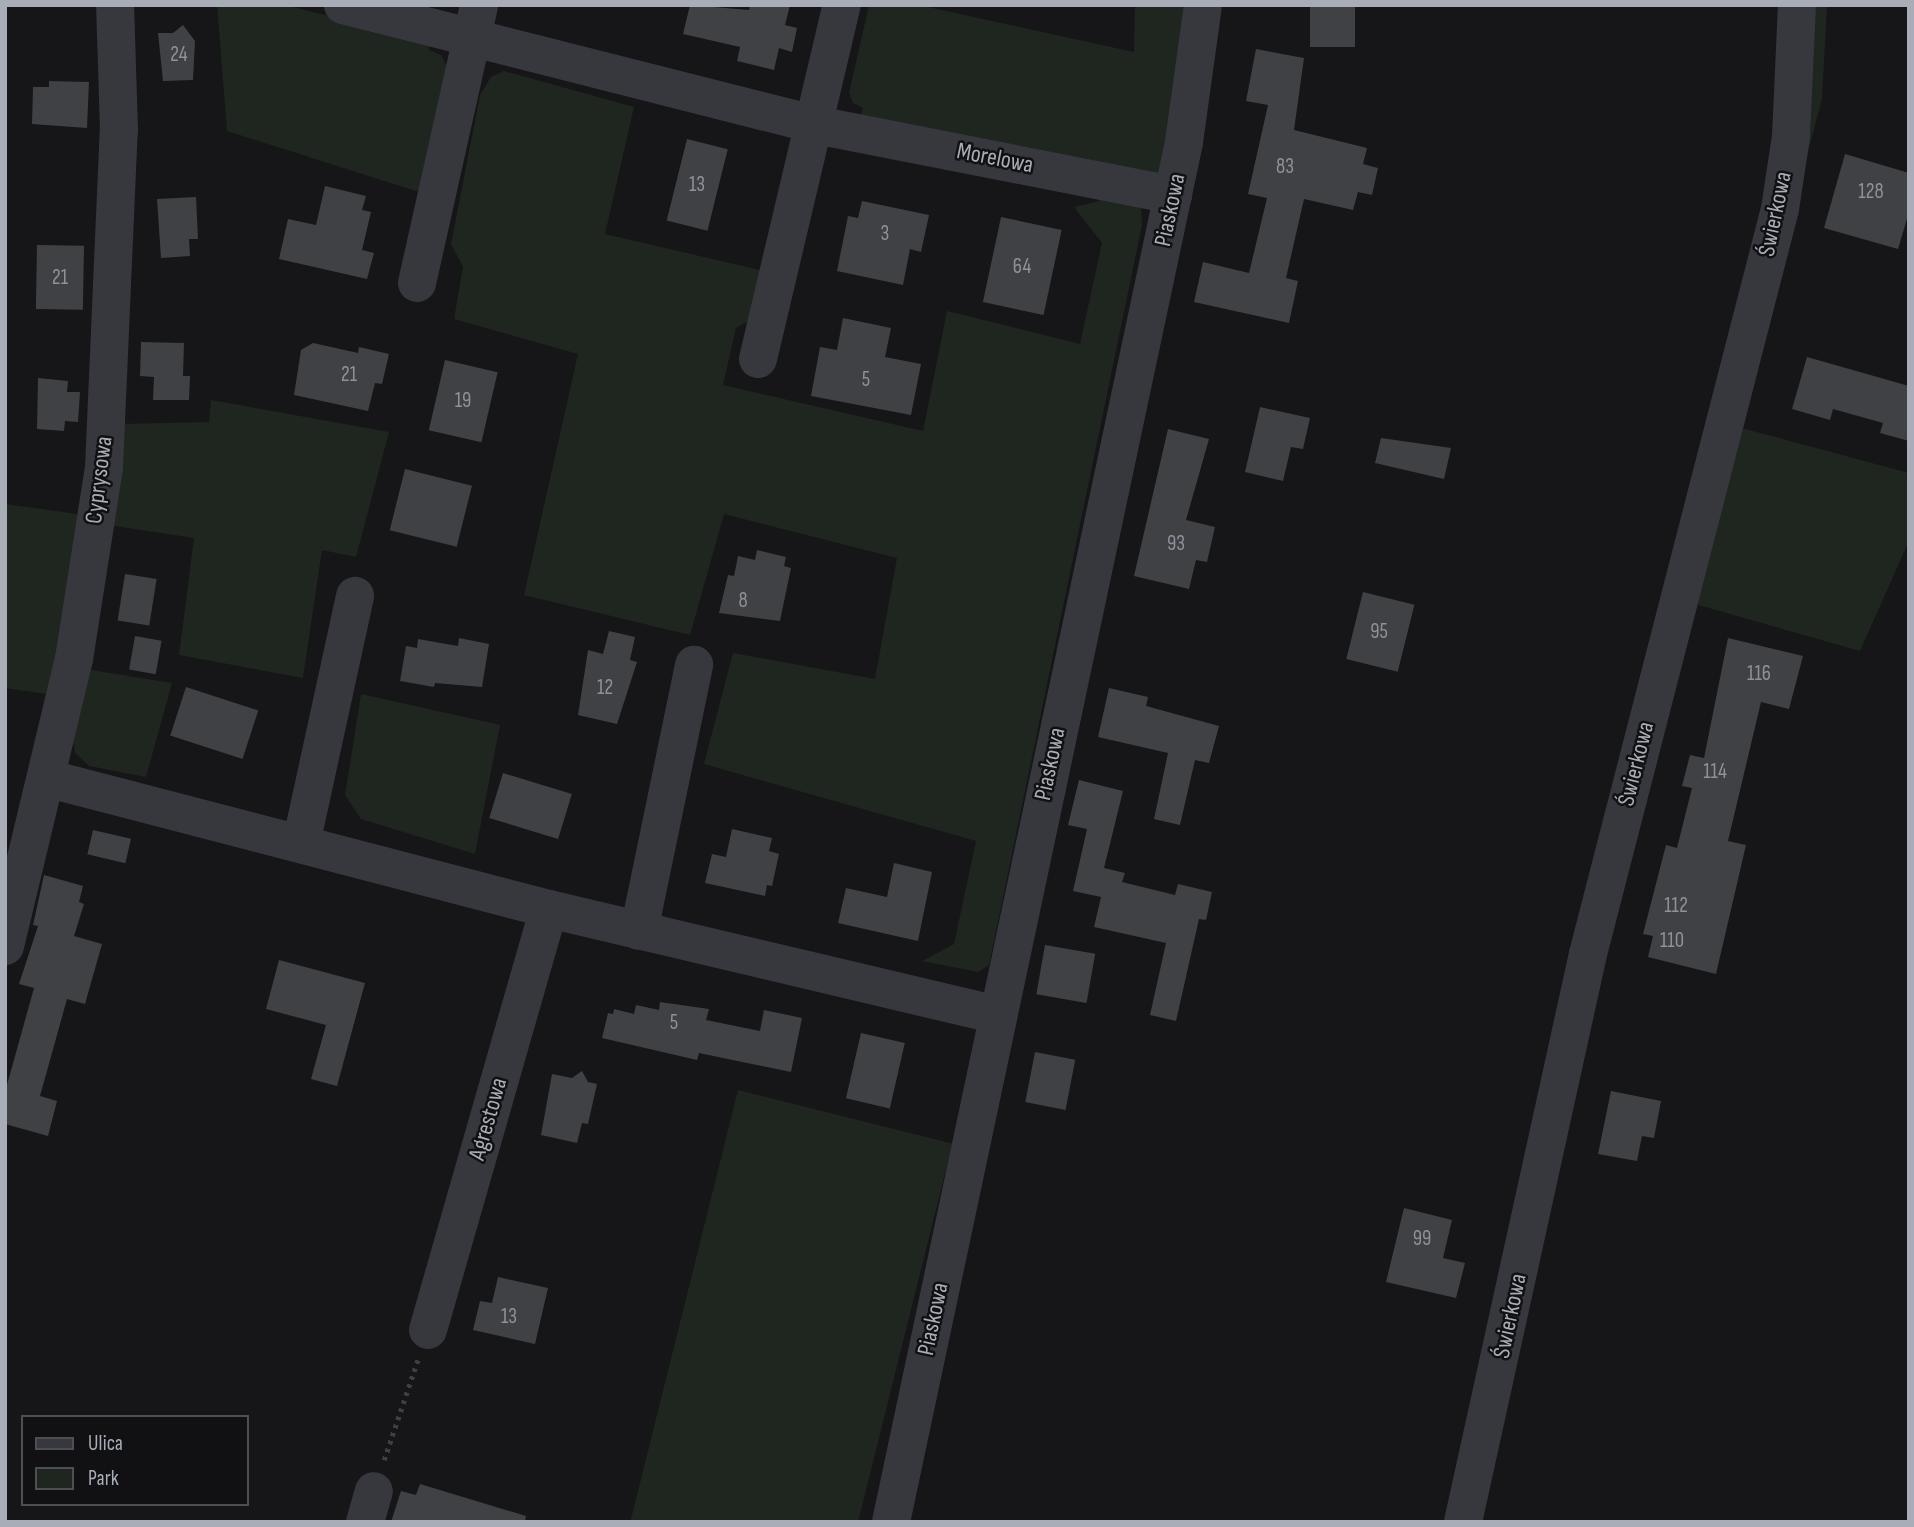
<!DOCTYPE html>
<html>
<head>
<meta charset="utf-8">
<style>
  body { margin:0 }
  #map { position:relative; width:1914px; height:1527px; overflow:hidden; background:#161618; font-family:"Sofia Sans Condensed",sans-serif }
  div>[style] { position:absolute }
  .green>* { inset:0; background:#1e261f; transform-origin:0 0 }
  .building>* { inset:0; background:#404145; transform-origin:0 0 }
  .path>* { height:4.5px; margin-top:-2.25px; transform-origin:0; background:repeating-linear-gradient(90deg,#3d3f44 0 3.5px,transparent 0 8.5px) }
  .minor>* { height:38px; margin:-19px; padding:0 19px; transform-origin:19px; border-radius:19px; background:#37383d }
  span { translate:-50% -50%; white-space:nowrap; text-align:center; line-height:1.15; -webkit-text-stroke:5px #111113; paint-order:stroke }
  .number-label { font-size:21px; color:#8e929b }
  .number-label span { -webkit-text-stroke-width:0 }
  .street-label { font-size:24px; color:#a8adb8 }
  .frame { position:absolute; inset:0; border:7px solid #a8adb8; pointer-events:none }
  .legend { position:absolute; left:21px; top:1415px; width:228px; height:91px; box-sizing:border-box; background:#111113; border:2px solid #4d4f55; margin:0; padding:9px 12px; list-style:none; font-size:21px; color:#a8adb8 }
  .legend li { display:flex; align-items:center; gap:14px; height:35px }
  .legend b { width:35px; border:2px solid #4d4f55 }
</style>
</head>
<body>
<div id="map">
  <div class="green">
    <div style="clip-path:polygon(217px 5px,285px 5px,430px 41px,429px 50px,441px 55px,450px 72px,426px 189px,416px 191px,227px 131px)"></div>
    <div style="clip-path:polygon(869px 5px,919px 5px,1134px 52px,1135px 5px,1191px 5px,1158px 181px,860px 119px,863px 108px,853px 103px,849px 93px)"></div>
    <div style="clip-path:polygon(1807px 5px,1827px 5px,1822px 99px,1803px 171px)"></div>
    <div style="clip-path:polygon(504px 71px,634px 107px,605px 234px,764px 271px,754px 318px,736px 328px,723px 385px,923px 431px,947px 311px,1080px 344px,1102px 243px,1074px 207px,1099px 201px,1102px 191px,1141px 205px,1142px 225px,989px 965px,978px 972px,922px 961px,954px 944px,976px 841px,704px 764px,733px 653px,875px 679px,897px 558px,724px 514px,690px 635px,524px 595px,578px 354px,454px 319px,463px 267px,451px 244px,480px 95px,491px 77px)"></div>
    <div style="clip-path:polygon(211px 400px,389px 432px,356px 557px,322px 550px,303px 678px,179px 655px,194px 538px,108px 525px,122px 424px,209px 422px)"></div>
    <div style="clip-path:polygon(1734px 426px,1909px 473px,1909px 541px,1860px 651px,1695px 604px)"></div>
    <div style="clip-path:polygon(5px 504px,85px 515px,52px 695px,5px 688px)"></div>
    <div style="clip-path:polygon(85px 669px,172px 683px,146px 777px,89px 766px,75px 753px,71px 723px)"></div>
    <div style="clip-path:polygon(361px 694px,500px 725px,475px 854px,361px 819px,345px 795px)"></div>
    <div style="left:738px;top:1090px;width:221px;height:444px;rotate:14deg"></div>
  </div>
  <div class="building">
    <div style="clip-path:polygon(690px 5px,749px 10px,750px 5px,790px 5px,785px 25px,797px 28px,792px 52px,779px 48px,774px 70px,737px 61px,740px 47px,683px 34px)"></div>
    <div style="left:1310px;top:5px;width:45px;height:42px"></div>
    <div style="clip-path:polygon(183px 25px,195px 41px,193px 80px,163px 81px,158px 33px,173px 33px)"></div>
    <div style="clip-path:polygon(1256px 49px,1304px 58px,1294px 130px,1367px 148px,1363px 164px,1378px 168px,1372px 195px,1358px 192px,1353px 210px,1304px 199px,1286px 278px,1298px 281px,1289px 323px,1194px 302px,1203px 262px,1249px 273px,1267px 198px,1248px 194px,1268px 105px,1246px 101px)"></div>
    <div style="clip-path:polygon(49px 81px,89px 82px,87px 128px,32px 124px,33px 87px,49px 87px)"></div>
    <div style="left:687px;top:139px;width:42px;height:84px;rotate:14deg"></div>
    <div style="clip-path:polygon(1845px 154px,1909px 173px,1909px 212px,1898px 249px,1824px 228px)"></div>
    <div style="clip-path:polygon(325px 186px,366px 196px,362px 210px,371px 212px,362px 250px,374px 253px,367px 279px,279px 259px,288px 219px,316px 225px)"></div>
    <div style="clip-path:polygon(196px 197px,198px 239px,189px 239px,190px 256px,161px 258px,157px 199px)"></div>
    <div style="clip-path:polygon(862px 201px,929px 215px,921px 252px,910px 249px,903px 285px,837px 271px,848px 216px,858px 218px)"></div>
    <div style="left:1001px;top:217px;width:62px;height:87px;rotate:12deg"></div>
    <div style="left:37px;top:245px;width:47px;height:64px;rotate:1deg"></div>
    <div style="clip-path:polygon(843px 318px,891px 328px,885px 357px,921px 364px,911px 415px,811px 396px,820px 347px,837px 350px)"></div>
    <div style="clip-path:polygon(141px 342px,184px 343px,183px 376px,190px 376px,189px 400px,153px 400px,154px 377px,140px 376px)"></div>
    <div style="clip-path:polygon(313px 343px,358px 353px,359px 347px,389px 354px,382px 384px,375px 383px,368px 411px,294px 395px,301px 350px)"></div>
    <div style="clip-path:polygon(1807px 357px,1909px 386px,1909px 441px,1880px 433px,1883px 423px,1833px 409px,1830px 420px,1792px 409px)"></div>
    <div style="left:445px;top:360px;width:54px;height:72px;rotate:13deg"></div>
    <div style="clip-path:polygon(38px 378px,68px 381px,67px 392px,80px 392px,78px 422px,65px 421px,64px 431px,37px 429px)"></div>
    <div style="clip-path:polygon(1260px 407px,1310px 418px,1303px 449px,1291px 447px,1283px 481px,1245px 472px)"></div>
    <div style="clip-path:polygon(1168px 429px,1209px 439px,1186px 520px,1215px 527px,1207px 562px,1196px 560px,1189px 589px,1134px 576px)"></div>
    <div style="clip-path:polygon(1381px 438px,1451px 448px,1444px 479px,1375px 463px)"></div>
    <div style="left:405px;top:469px;width:69px;height:63px;rotate:14deg"></div>
    <div style="clip-path:polygon(757px 550px,786px 557px,784px 566px,791px 568px,780px 621px,719px 613px,728px 575px,734px 576px,738px 556px,755px 560px)"></div>
    <div style="left:125px;top:574px;width:32px;height:47px;rotate:9deg"></div>
    <div style="left:1363px;top:592px;width:53px;height:69px;rotate:14deg"></div>
    <div style="clip-path:polygon(609px 631px,635px 637px,630px 660px,637px 662px,617px 724px,578px 715px,588px 650px,603px 654px)"></div>
    <div style="left:135px;top:636px;width:27px;height:34px;rotate:10deg"></div>
    <div style="clip-path:polygon(459px 638px,489px 644px,482px 687px,435px 683px,434px 687px,400px 681px,406px 646px,417px 648px,418px 639px,458px 646px)"></div>
    <div style="clip-path:polygon(1728px 638px,1803px 656px,1789px 709px,1761px 702px,1728px 841px,1746px 845px,1716px 974px,1648px 957px,1653px 936px,1643px 934px,1666px 845px,1677px 848px,1692px 788px,1682px 786px,1690px 755px,1704px 758px)"></div>
    <div style="left:186px;top:687px;width:76px;height:51px;rotate:18deg"></div>
    <div style="clip-path:polygon(1109px 688px,1148px 697px,1146px 706px,1219px 726px,1209px 763px,1195px 760px,1180px 825px,1154px 819px,1168px 753px,1098px 737px)"></div>
    <div style="left:503px;top:773px;width:72px;height:47px;rotate:17deg"></div>
    <div style="clip-path:polygon(1079px 780px,1123px 791px,1104px 868px,1125px 873px,1122px 882px,1175px 895px,1178px 884px,1212px 892px,1206px 920px,1199px 919px,1176px 1021px,1150px 1015px,1166px 943px,1094px 927px,1101px 897px,1073px 891px,1087px 829px,1068px 825px)"></div>
    <div style="clip-path:polygon(732px 829px,772px 838px,769px 851px,779px 854px,772px 886px,767px 885px,765px 896px,705px 883px,712px 854px,726px 857px)"></div>
    <div style="left:93px;top:830px;width:39px;height:25px;rotate:13deg"></div>
    <div style="clip-path:polygon(894px 863px,932px 872px,918px 941px,838px 923px,846px 888px,887px 897px)"></div>
    <div style="clip-path:polygon(44px 875px,83px 886px,79px 902px,84px 904px,74px 936px,102px 944px,85px 1004px,67px 999px,40px 1096px,57px 1101px,48px 1136px,5px 1124px,5px 1092px,34px 988px,19px 984px,38px 926px,33px 925px)"></div>
    <div style="left:1045px;top:945px;width:51px;height:50px;rotate:10deg"></div>
    <div style="clip-path:polygon(279px 960px,365px 983px,337px 1086px,311px 1079px,326px 1025px,266px 1009px)"></div>
    <div style="clip-path:polygon(660px 1002px,709px 1009px,706px 1020px,760px 1031px,764px 1010px,802px 1018px,791px 1072px,699px 1053px,697px 1060px,602px 1038px,608px 1013px,613px 1014px,614px 1009px,634px 1014px,636px 1005px,659px 1010px)"></div>
    <div style="left:861px;top:1033px;width:45px;height:67px;rotate:13deg"></div>
    <div style="left:1035px;top:1052px;width:41px;height:51px;rotate:11deg"></div>
    <div style="clip-path:polygon(582px 1071px,588px 1082px,597px 1084px,588px 1124px,582px 1123px,577px 1143px,541px 1135px,552px 1074px,572px 1078px)"></div>
    <div style="clip-path:polygon(1611px 1091px,1661px 1101px,1654px 1138px,1642px 1136px,1637px 1161px,1598px 1154px)"></div>
    <div style="clip-path:polygon(1404px 1208px,1452px 1220px,1443px 1258px,1465px 1263px,1456px 1298px,1386px 1282px)"></div>
    <div style="clip-path:polygon(498px 1277px,548px 1288px,535px 1344px,473px 1330px,480px 1301px,492px 1303px)"></div>
    <div style="clip-path:polygon(420px 1484px,526px 1516px,525px 1522px,391px 1522px,401px 1491px,416px 1495px)"></div>
  </div>
  <div class="path">
    <div style="left:384px;top:1460px;width:107px;rotate:-71.4deg"></div>
  </div>
  <div class="minor">
    <div style="left:343px;top:5px;width:488px;rotate:14.2deg"></div>
    <div style="left:816px;top:125px;width:364px;rotate:11.1deg"></div>
    <div style="left:417px;top:283px;width:285px;rotate:-77.4deg"></div>
    <div style="left:758px;top:359px;width:364px;rotate:-76.7deg"></div>
    <div style="left:46px;top:778px;width:520px;rotate:14.6deg"></div>
    <div style="left:549px;top:909px;width:459px;rotate:13.3deg"></div>
    <div style="left:301px;top:844px;width:254px;rotate:-77.7deg"></div>
    <div style="left:639px;top:931px;width:272px;rotate:-78.3deg"></div>
    <div style="left:5px;top:946px;width:295px;rotate:-76.5deg"></div>
    <div style="left:74px;top:659px;width:193px;rotate:-81.1deg"></div>
    <div style="left:104px;top:468px;width:338px;rotate:-87.5deg"></div>
    <div style="left:119px;top:130px;width:125px;rotate:-91.8deg"></div>
    <div style="left:428px;top:1330px;width:438px;rotate:-74deg"></div>
    <div style="left:365px;top:1522px;width:32px;rotate:-74deg"></div>
    <div style="left:891px;top:1522px;width:1411px;rotate:-78.01deg"></div>
    <div style="left:1184px;top:142px;width:138px;rotate:-82.1deg"></div>
    <div style="left:1463px;top:1522px;width:582px;rotate:-77.59deg"></div>
    <div style="left:1588px;top:954px;width:769px;rotate:-75.55deg"></div>
    <div style="left:1780px;top:209px;width:74px;rotate:-81.4deg"></div>
    <div style="left:1791px;top:136px;width:131px;rotate:-87.4deg"></div>
  </div>
  <div class="number-label">
    <span style="left:179px;top:55px">24</span>
    <span style="left:1285px;top:167px">83</span>
    <span style="left:697px;top:185px">13</span>
    <span style="left:1871px;top:192px">128</span>
    <span style="left:885px;top:234px">3</span>
    <span style="left:1022px;top:267px">64</span>
    <span style="left:60px;top:278px">21</span>
    <span style="left:349px;top:375px">21</span>
    <span style="left:866px;top:380px">5</span>
    <span style="left:463px;top:401px">19</span>
    <span style="left:1176px;top:544px">93</span>
    <span style="left:743px;top:601px">8</span>
    <span style="left:1379px;top:632px">95</span>
    <span style="left:1759px;top:674px">116</span>
    <span style="left:605px;top:688px">12</span>
    <span style="left:1715px;top:772px">114</span>
    <span style="left:1676px;top:906px">112</span>
    <span style="left:1672px;top:941px">110</span>
    <span style="left:674px;top:1023px">5</span>
    <span style="left:1422px;top:1239px">99</span>
    <span style="left:509px;top:1317px">13</span>
  </div>
  <div class="street-label">
    <span style="left:995px;top:158px;rotate:11deg">Morelowa</span>
    <span style="left:1170px;top:210px;rotate:-78deg">Piaskowa</span>
    <span style="left:1775px;top:214px;rotate:-78deg">Świerkowa</span>
    <span style="left:99px;top:480px;rotate:-83deg">Cyprysowa</span>
    <span style="left:1050px;top:764px;rotate:-78deg">Piaskowa</span>
    <span style="left:1636px;top:764px;rotate:-76deg">Świerkowa</span>
    <span style="left:488px;top:1119px;rotate:-74deg">Agrestowa</span>
    <span style="left:1510px;top:1316px;rotate:-78deg">Świerkowa</span>
    <span style="left:933px;top:1319px;rotate:-78deg">Piaskowa</span>
  </div>
  <div class="frame"></div>
  <ul class="legend">
  <li><b style="height:9px;background:#37383d"></b>Ulica</li>
  <li><b style="height:19px;background:#1e261f"></b>Park</li>
  </ul>
</div>
</body>
</html>
